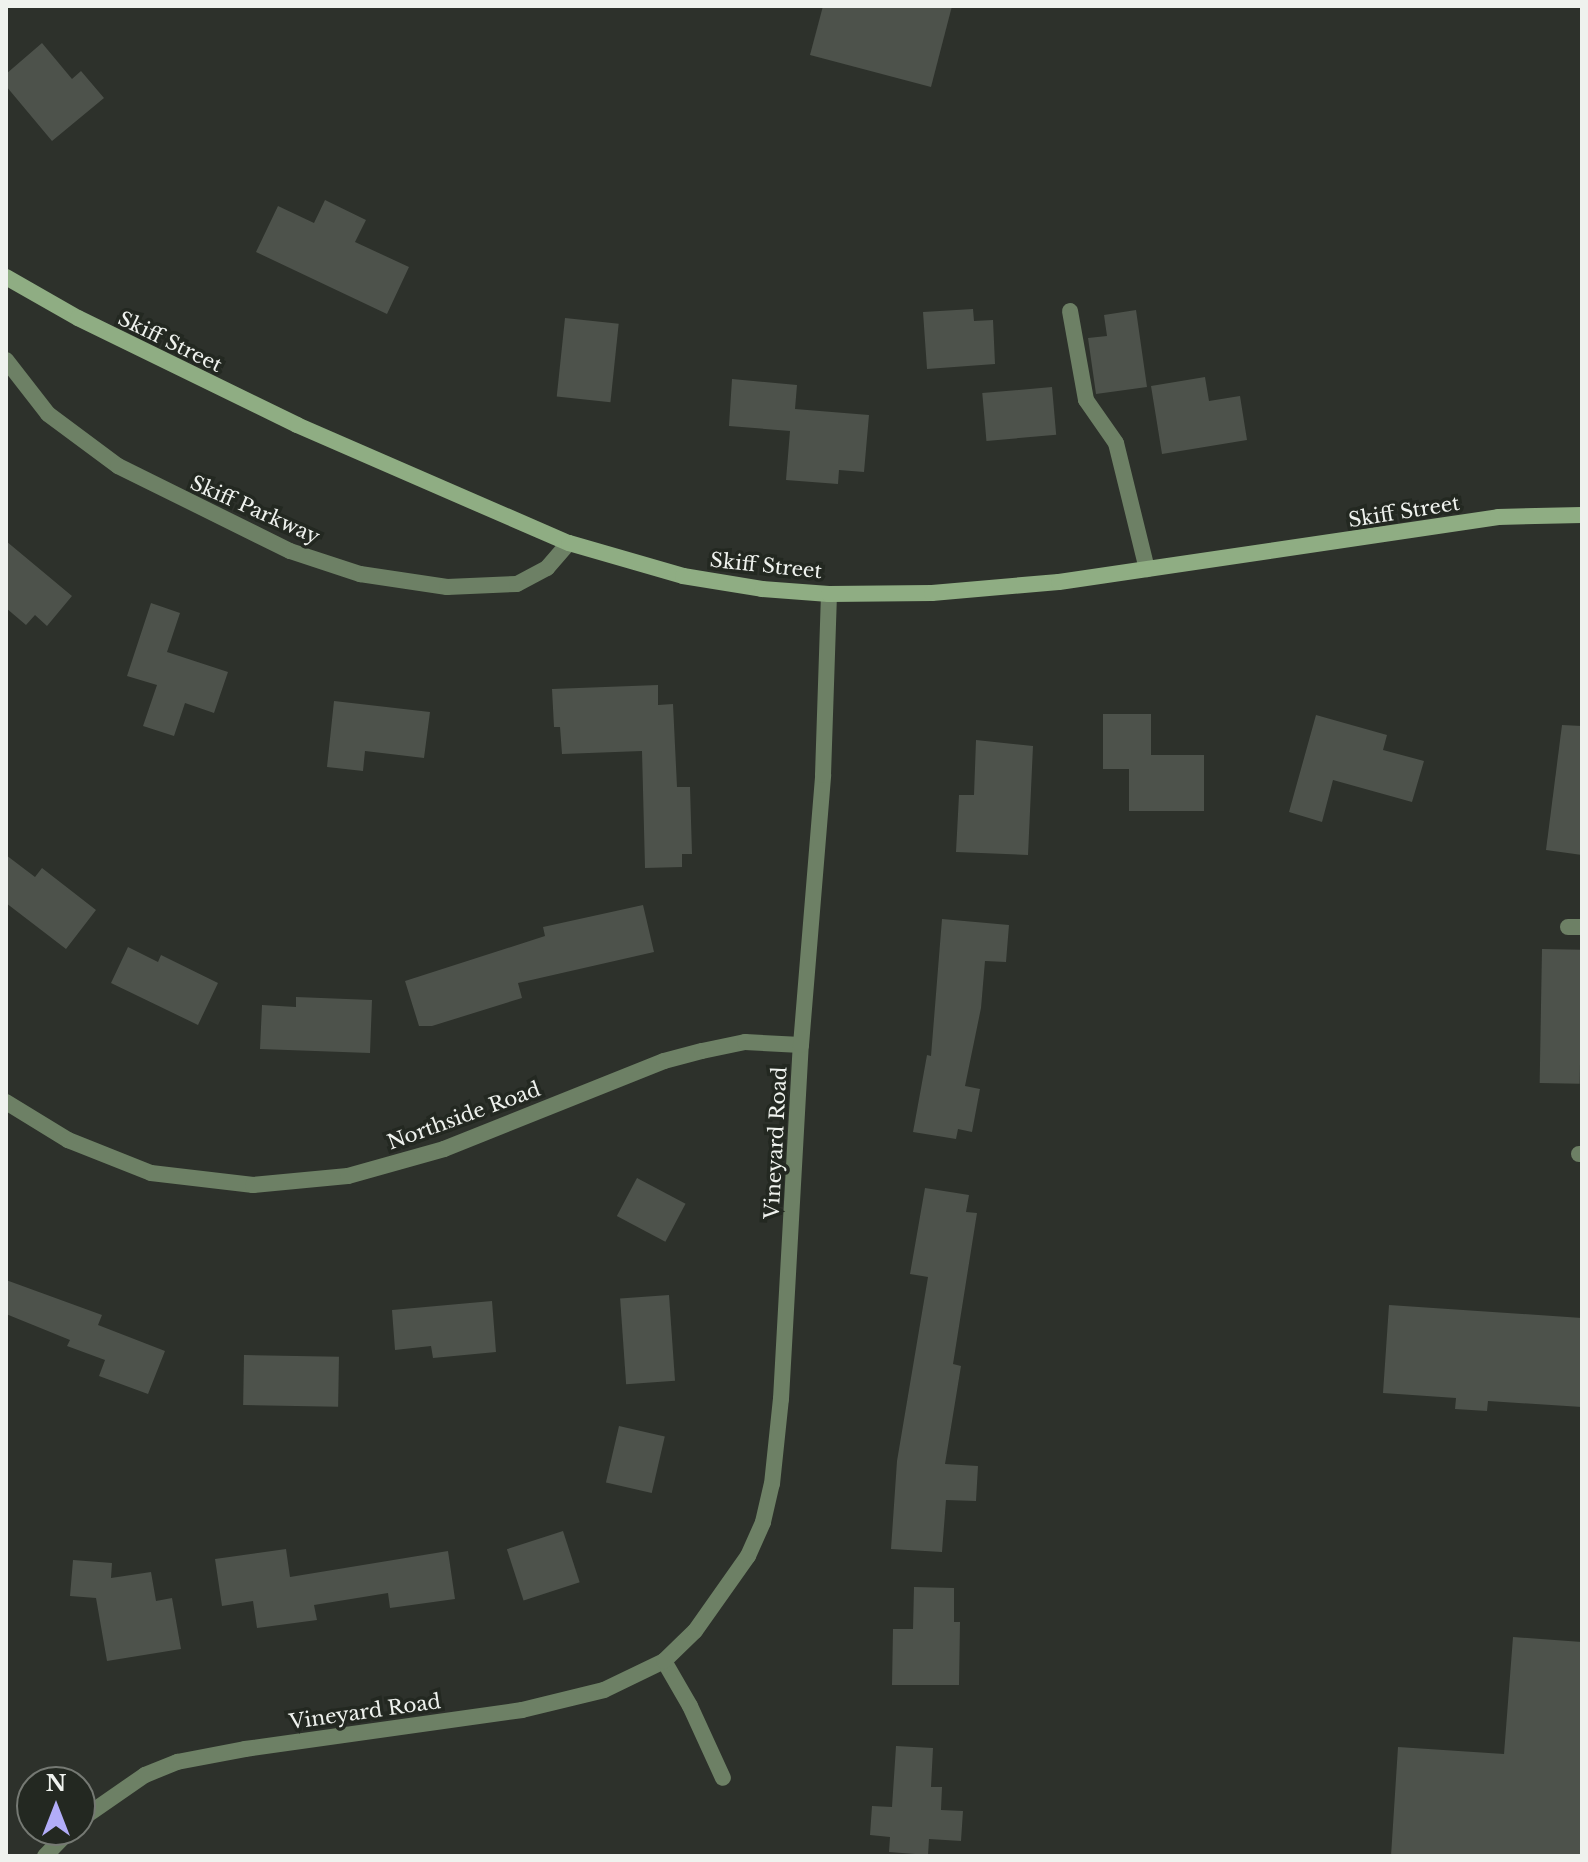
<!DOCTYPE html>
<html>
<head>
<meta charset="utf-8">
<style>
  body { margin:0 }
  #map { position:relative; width:1588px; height:1862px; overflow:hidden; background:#2d312b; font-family:"Libre Baskerville",serif }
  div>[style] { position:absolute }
  .building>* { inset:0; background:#4d524b; transform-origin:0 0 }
  .service>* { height:16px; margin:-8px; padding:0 8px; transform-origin:8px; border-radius:8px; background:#6d8065 }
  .minor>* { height:16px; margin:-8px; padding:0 8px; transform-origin:8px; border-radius:8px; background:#6d8065 }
  .secondary>* { height:16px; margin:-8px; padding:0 8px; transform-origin:8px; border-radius:8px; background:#8fad83 }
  span { translate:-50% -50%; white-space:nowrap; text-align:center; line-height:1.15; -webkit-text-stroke:7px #232821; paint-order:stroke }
  .street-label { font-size:20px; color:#eff2ee }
  .frame { position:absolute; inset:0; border:8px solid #eff2ee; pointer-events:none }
  .north { position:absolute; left:16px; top:1766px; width:80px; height:80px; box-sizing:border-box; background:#232821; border:2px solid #757973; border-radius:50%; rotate:0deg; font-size:22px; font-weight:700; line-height:32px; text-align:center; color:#eff2ee }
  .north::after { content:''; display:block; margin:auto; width:28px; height:36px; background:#b2adf9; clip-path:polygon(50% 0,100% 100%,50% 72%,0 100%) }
</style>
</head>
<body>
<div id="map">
  <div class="building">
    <div style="clip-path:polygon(823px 6px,952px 6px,931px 87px,810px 55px)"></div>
    <div style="clip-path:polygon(42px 43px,72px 79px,81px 71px,104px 98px,52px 141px,6px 86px,6px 74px)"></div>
    <div style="clip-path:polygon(325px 200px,366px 220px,355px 242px,409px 267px,387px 314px,256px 252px,278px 206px,314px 223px)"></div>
    <div style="clip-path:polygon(973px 309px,974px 321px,993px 320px,995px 364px,927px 369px,923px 312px)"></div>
    <div style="clip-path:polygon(1136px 310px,1147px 387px,1096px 394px,1088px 338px,1107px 336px,1104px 315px)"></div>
    <div style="left:565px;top:318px;width:54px;height:79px;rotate:6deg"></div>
    <div style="clip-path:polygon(1205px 377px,1209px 401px,1240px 396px,1247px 440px,1162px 454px,1151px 386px)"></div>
    <div style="clip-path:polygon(732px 379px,797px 385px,795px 409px,869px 415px,864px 472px,839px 470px,838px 484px,786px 480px,790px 431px,729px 426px)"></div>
    <div style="left:1052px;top:387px;width:48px;height:70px;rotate:85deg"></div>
    <div style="clip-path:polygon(6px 541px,72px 596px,47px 626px,35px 615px,26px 625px,6px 608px)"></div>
    <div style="clip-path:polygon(151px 603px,180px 613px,167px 652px,228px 672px,214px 713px,185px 703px,174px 736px,143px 726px,157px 685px,127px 676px)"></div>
    <div style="clip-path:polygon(658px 685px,658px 705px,673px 704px,677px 787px,690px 787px,692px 854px,682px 854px,682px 867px,645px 868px,642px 751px,562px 754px,560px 727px,554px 727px,552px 689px)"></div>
    <div style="clip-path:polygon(334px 701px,430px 712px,424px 758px,365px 751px,363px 771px,327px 767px)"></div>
    <div style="clip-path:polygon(1103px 714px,1151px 714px,1151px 755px,1204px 755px,1204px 811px,1129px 811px,1129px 769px,1103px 769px)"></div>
    <div style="clip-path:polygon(1316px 715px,1387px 735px,1383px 750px,1424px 761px,1412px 802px,1333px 780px,1322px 822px,1289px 812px)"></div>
    <div style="clip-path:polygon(1562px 725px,1582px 726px,1582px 855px,1546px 850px)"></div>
    <div style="clip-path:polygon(976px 740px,1033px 746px,1028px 855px,956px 852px,959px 795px,974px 795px)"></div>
    <div style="clip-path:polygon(6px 855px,35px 877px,42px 868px,96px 910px,66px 949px,6px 903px)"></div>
    <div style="clip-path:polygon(643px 905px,654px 952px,518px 983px,522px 998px,432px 1026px,419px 1026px,405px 981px,545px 936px,543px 927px)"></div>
    <div style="clip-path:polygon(942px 919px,1009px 925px,1006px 962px,985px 961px,981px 1008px,965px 1086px,980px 1089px,972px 1132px,958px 1129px,956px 1139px,913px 1132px,927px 1055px,931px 1056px)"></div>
    <div style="clip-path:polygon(128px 947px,158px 962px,161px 955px,218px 983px,198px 1025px,111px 983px)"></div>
    <div style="left:1542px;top:949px;width:40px;height:134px;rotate:1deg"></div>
    <div style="clip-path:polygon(296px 997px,372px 1000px,370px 1053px,260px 1049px,262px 1005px,296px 1007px)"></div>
    <div style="left:637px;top:1178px;width:55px;height:43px;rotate:28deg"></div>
    <div style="clip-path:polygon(925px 1188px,969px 1195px,966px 1212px,977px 1213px,953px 1364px,961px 1366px,945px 1464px,978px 1466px,976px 1501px,946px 1500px,942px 1552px,891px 1549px,897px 1461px,928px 1277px,910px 1274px)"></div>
    <div style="clip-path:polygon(6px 1280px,102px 1315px,98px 1325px,165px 1351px,148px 1394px,99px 1376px,105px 1360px,67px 1346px,70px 1340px,6px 1314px)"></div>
    <div style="left:669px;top:1295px;width:86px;height:49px;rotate:86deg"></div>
    <div style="clip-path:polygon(492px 1301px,496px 1352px,433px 1358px,431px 1346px,395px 1350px,392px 1310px)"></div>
    <div style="clip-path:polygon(1389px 1305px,1582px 1318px,1582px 1407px,1488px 1401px,1487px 1411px,1455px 1409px,1456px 1398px,1383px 1393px)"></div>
    <div style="left:244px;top:1355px;width:95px;height:50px;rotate:1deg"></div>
    <div style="left:619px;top:1426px;width:47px;height:58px;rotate:13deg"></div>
    <div style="left:563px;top:1531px;width:54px;height:59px;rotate:72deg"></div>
    <div style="clip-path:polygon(286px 1549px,290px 1577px,448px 1551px,455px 1599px,390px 1608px,388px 1593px,314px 1605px,317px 1620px,257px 1628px,253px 1601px,222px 1606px,215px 1559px)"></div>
    <div style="clip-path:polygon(73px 1560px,112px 1563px,111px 1578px,151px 1572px,156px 1601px,172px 1598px,181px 1649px,107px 1661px,96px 1598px,70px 1596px)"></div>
    <div style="clip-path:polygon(914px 1587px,954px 1588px,954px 1622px,960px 1622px,959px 1685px,892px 1685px,893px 1629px,913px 1629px)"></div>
    <div style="clip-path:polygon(1513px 1637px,1582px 1642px,1582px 1856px,1391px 1856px,1398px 1747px,1504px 1754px)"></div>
    <div style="clip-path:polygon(896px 1746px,933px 1748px,931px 1787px,942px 1787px,941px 1810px,963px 1811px,961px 1841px,929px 1839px,928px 1855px,889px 1852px,890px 1837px,870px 1835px,872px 1806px,892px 1807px)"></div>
  </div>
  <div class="service">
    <div style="left:1070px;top:311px;width:90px;rotate:79.8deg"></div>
    <div style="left:1086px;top:400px;width:52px;rotate:55.1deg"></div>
    <div style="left:1116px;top:443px;width:130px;rotate:76.2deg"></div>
    <div style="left:1568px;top:927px;width:14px"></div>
    <div style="left:1579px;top:1154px;width:3px"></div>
  </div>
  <div class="minor">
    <div style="left:6px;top:360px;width:68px;rotate:52.1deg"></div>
    <div style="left:48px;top:414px;width:87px;rotate:36.6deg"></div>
    <div style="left:118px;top:466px;width:192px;rotate:26.3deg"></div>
    <div style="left:290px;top:551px;width:74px;rotate:18.2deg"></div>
    <div style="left:360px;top:574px;width:88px;rotate:8.5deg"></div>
    <div style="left:447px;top:587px;width:70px;rotate:-2.5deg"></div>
    <div style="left:517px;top:584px;width:34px;rotate:-28deg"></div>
    <div style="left:547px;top:568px;width:33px;rotate:-49deg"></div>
    <div style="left:6px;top:1102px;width:73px;rotate:31.5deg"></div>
    <div style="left:68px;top:1140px;width:89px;rotate:21.7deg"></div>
    <div style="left:151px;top:1173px;width:103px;rotate:6.7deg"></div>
    <div style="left:253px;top:1185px;width:95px;rotate:-5.4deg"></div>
    <div style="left:348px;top:1176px;width:100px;rotate:-15.7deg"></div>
    <div style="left:444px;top:1149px;width:237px;rotate:-21.8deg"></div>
    <div style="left:664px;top:1061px;width:39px;rotate:-15deg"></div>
    <div style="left:702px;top:1051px;width:44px;rotate:-11.8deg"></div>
    <div style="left:745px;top:1042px;width:56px;rotate:3.1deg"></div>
    <div style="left:664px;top:1661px;width:52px;rotate:60deg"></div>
    <div style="left:690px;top:1706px;width:79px;rotate:65.4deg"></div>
    <div style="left:80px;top:1820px;width:79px;rotate:-34.7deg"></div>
    <div style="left:145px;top:1775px;width:35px;rotate:-22deg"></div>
    <div style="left:177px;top:1762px;width:69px;rotate:-10.8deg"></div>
    <div style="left:245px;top:1749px;width:280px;rotate:-8deg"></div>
    <div style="left:522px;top:1710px;width:84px;rotate:-13.7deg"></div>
    <div style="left:604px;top:1690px;width:67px;rotate:-25.8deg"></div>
    <div style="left:664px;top:1661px;width:43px;rotate:-44.1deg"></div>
    <div style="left:695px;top:1631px;width:92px;rotate:-54.8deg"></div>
    <div style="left:748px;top:1556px;width:37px;rotate:-66deg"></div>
    <div style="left:763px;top:1522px;width:39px;rotate:-77deg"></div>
    <div style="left:772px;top:1484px;width:85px;rotate:-84deg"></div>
    <div style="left:781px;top:1399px;width:355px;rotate:-86.8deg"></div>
    <div style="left:801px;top:1045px;width:271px;rotate:-85.3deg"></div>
    <div style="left:823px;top:775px;width:181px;rotate:-88.1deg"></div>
    <div style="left:45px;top:1856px;width:36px;rotate:-46deg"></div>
  </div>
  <div class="secondary">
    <div style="left:6px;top:277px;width:83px;rotate:29.7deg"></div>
    <div style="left:78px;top:318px;width:244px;rotate:26deg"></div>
    <div style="left:297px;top:425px;width:296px;rotate:23.5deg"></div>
    <div style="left:569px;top:543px;width:119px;rotate:16.1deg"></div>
    <div style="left:683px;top:576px;width:80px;rotate:9.3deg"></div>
    <div style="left:762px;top:589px;width:67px;rotate:4.3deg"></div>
    <div style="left:829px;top:594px;width:103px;rotate:-0.6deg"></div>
    <div style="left:932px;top:593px;width:127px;rotate:-5deg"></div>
    <div style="left:1059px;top:582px;width:444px;rotate:-8.4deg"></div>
    <div style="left:1498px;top:517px;width:84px;rotate:-1.4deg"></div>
  </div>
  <div class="street-label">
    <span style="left:170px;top:342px;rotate:26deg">Skiff Street</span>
    <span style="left:255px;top:510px;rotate:24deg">Skiff Parkway</span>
    <span style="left:1404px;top:512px;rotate:-9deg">Skiff Street</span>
    <span style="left:766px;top:566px;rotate:6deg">Skiff Street</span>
    <span style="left:464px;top:1116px;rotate:-20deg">Northside Road</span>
    <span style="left:776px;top:1143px;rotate:-87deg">Vineyard Road</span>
    <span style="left:365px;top:1712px;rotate:-8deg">Vineyard Road</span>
  </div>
  <div class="frame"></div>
  <div class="north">N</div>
</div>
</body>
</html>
